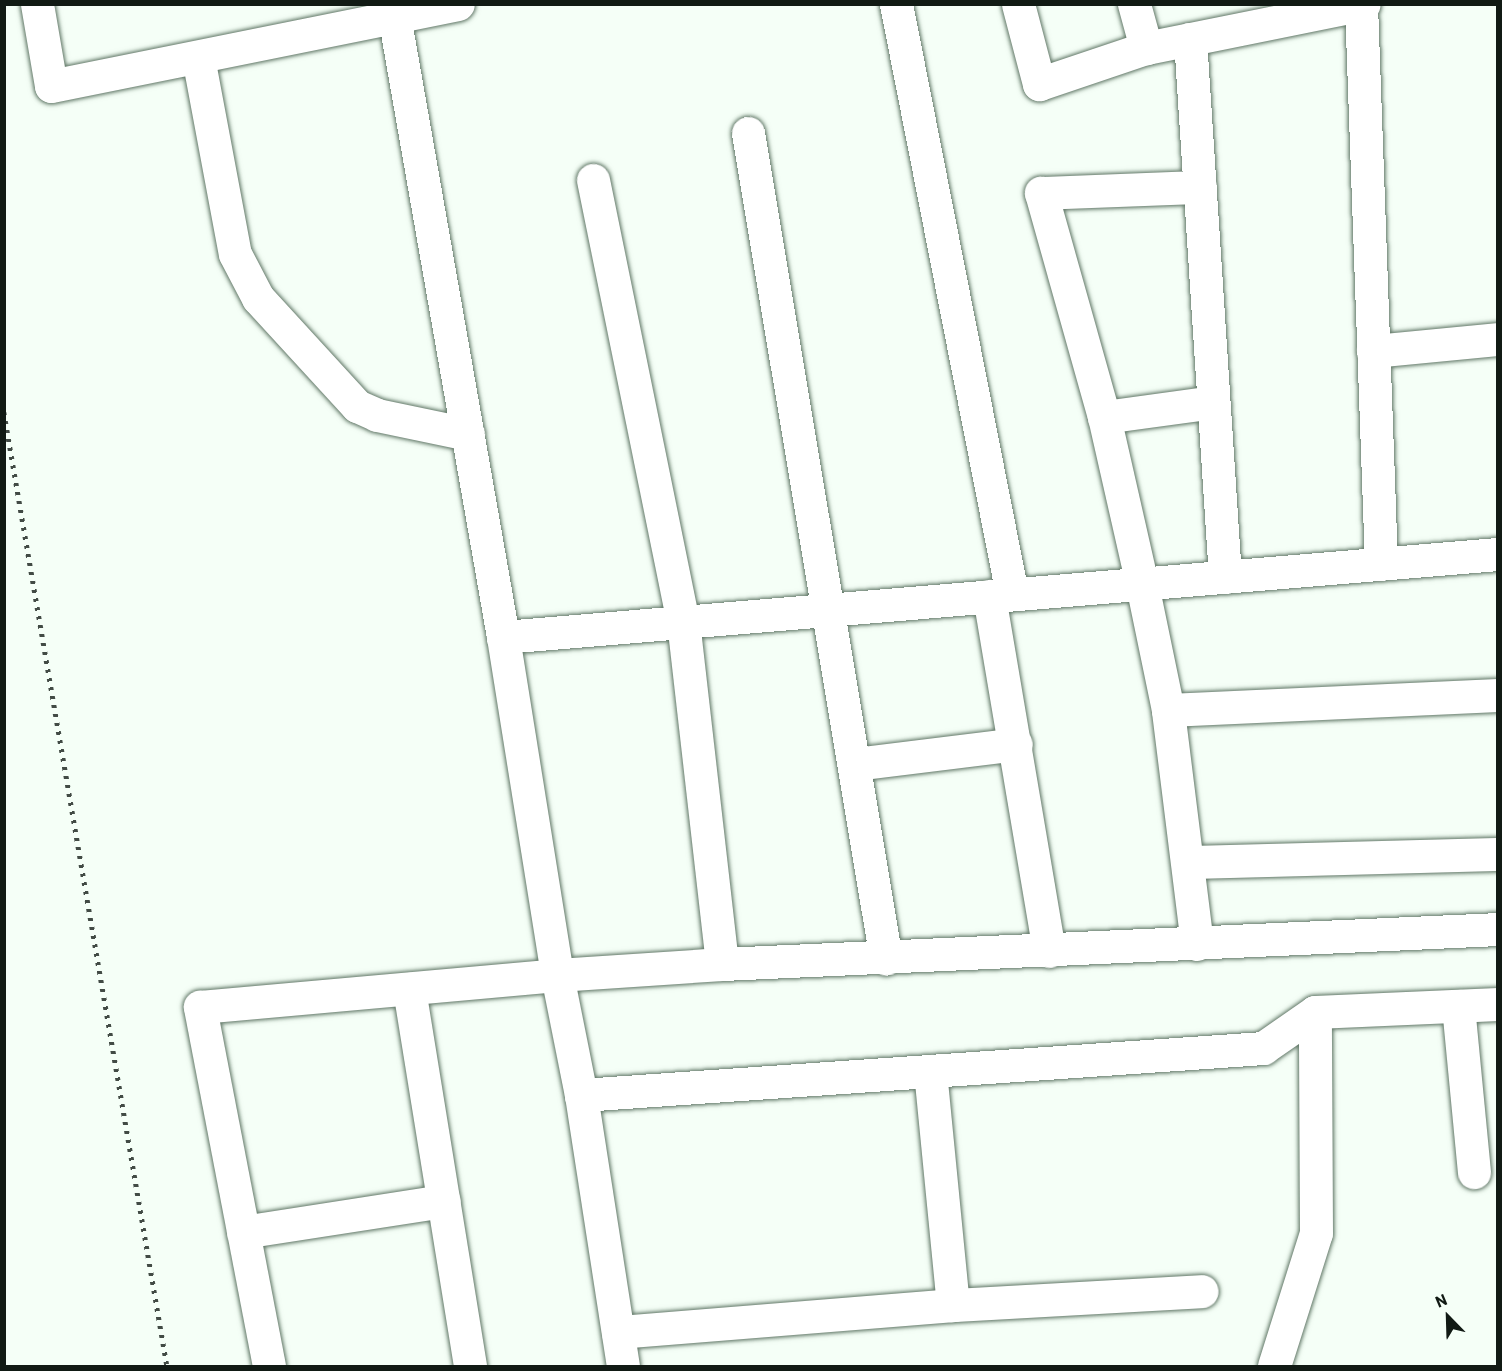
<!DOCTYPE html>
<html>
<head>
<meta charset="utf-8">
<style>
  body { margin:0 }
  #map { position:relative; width:1502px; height:1371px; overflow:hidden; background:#f5fff7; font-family:Barlow,sans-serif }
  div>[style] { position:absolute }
  .roads { filter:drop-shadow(0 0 2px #617867) drop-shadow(0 0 2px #617867) }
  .minor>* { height:33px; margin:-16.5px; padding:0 16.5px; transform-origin:16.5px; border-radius:16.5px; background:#fff }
  .rail>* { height:4.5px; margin-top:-2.25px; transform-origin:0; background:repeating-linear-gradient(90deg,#424b45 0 3px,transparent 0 9px) }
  span { translate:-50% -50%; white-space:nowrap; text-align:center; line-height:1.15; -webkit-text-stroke:4.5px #f5fff7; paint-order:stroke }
  .frame { position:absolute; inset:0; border:6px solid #111a14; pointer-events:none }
  .north { position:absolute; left:1418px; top:1287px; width:60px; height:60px; -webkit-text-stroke:4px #f5fff7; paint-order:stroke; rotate:337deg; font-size:16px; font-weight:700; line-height:24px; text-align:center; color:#111a14 }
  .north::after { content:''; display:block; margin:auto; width:21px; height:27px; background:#111a14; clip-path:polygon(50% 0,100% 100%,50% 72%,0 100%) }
</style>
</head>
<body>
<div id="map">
  <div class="roads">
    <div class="minor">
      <div style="left:37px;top:4px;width:83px;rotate:80.3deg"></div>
      <div style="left:51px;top:86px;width:415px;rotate:-11.4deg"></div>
      <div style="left:392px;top:4px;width:643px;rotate:80.05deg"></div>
      <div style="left:503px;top:637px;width:342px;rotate:80.9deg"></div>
      <div style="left:557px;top:975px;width:122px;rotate:78.7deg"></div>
      <div style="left:581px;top:1095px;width:274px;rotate:81.2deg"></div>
      <div style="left:896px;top:4px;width:601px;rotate:78.88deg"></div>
      <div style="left:1018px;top:4px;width:83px;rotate:75.3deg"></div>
      <div style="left:1039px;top:84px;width:113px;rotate:-18.6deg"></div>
      <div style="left:1146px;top:48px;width:222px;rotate:-11.4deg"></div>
      <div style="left:1134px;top:4px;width:46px;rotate:74.7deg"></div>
      <div style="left:1361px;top:5px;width:559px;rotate:87.95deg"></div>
      <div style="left:1190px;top:39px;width:539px;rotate:86.28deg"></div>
      <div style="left:198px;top:57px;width:200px;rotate:79.4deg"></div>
      <div style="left:235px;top:254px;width:50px;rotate:62.4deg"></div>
      <div style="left:258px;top:298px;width:147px;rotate:47.5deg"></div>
      <div style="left:357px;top:406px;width:22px;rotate:24deg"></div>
      <div style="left:377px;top:415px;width:93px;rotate:11.8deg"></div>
      <div style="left:748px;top:133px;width:837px;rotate:80.52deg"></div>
      <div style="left:593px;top:180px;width:450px;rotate:78.5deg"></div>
      <div style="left:683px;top:621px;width:345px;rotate:83.5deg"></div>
      <div style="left:1373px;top:351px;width:126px;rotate:-5.5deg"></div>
      <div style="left:1104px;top:417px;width:110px;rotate:-7.8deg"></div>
      <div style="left:989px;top:596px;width:360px;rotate:80.4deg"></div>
      <div style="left:503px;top:637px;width:998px;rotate:-4.77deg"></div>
      <div style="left:1168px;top:710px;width:330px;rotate:-2.6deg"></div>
      <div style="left:854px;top:764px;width:163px;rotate:-7deg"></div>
      <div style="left:1189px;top:862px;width:309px;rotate:-1.5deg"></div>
      <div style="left:1197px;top:944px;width:236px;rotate:-97.1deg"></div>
      <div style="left:1168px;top:710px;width:129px;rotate:-101.7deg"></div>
      <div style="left:1142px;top:584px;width:171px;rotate:-102.8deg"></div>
      <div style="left:1104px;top:417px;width:233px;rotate:-105.7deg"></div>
      <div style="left:1041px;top:193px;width:159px;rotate:-2.2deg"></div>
      <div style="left:409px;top:989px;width:382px;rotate:80.8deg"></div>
      <div style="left:1458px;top:1006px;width:167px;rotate:84.5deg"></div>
      <div style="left:930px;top:1071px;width:235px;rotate:84.4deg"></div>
      <div style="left:581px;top:1095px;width:684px;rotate:-3.94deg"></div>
      <div style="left:1263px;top:1048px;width:63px;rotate:-34.7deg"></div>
      <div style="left:1315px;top:1012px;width:183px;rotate:-2.5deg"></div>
      <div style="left:243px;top:1232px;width:203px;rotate:-8.8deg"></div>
      <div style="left:618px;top:1332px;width:336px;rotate:-4.6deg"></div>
      <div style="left:953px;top:1305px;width:249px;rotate:-3.2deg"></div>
      <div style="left:269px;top:1366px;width:366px;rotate:-100.9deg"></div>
      <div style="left:200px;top:1007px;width:358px;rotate:-5.1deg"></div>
      <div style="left:557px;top:975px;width:165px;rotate:-3.8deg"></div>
      <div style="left:722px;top:964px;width:777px;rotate:-2.58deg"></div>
      <div style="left:1274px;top:1366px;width:139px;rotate:-72.5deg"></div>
      <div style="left:1316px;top:1233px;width:221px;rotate:-90.3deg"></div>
    </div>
  </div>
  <div class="rail">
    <div style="left:4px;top:412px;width:968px;rotate:80.3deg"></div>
  </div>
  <div class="frame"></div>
  <div class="north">N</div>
</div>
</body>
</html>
